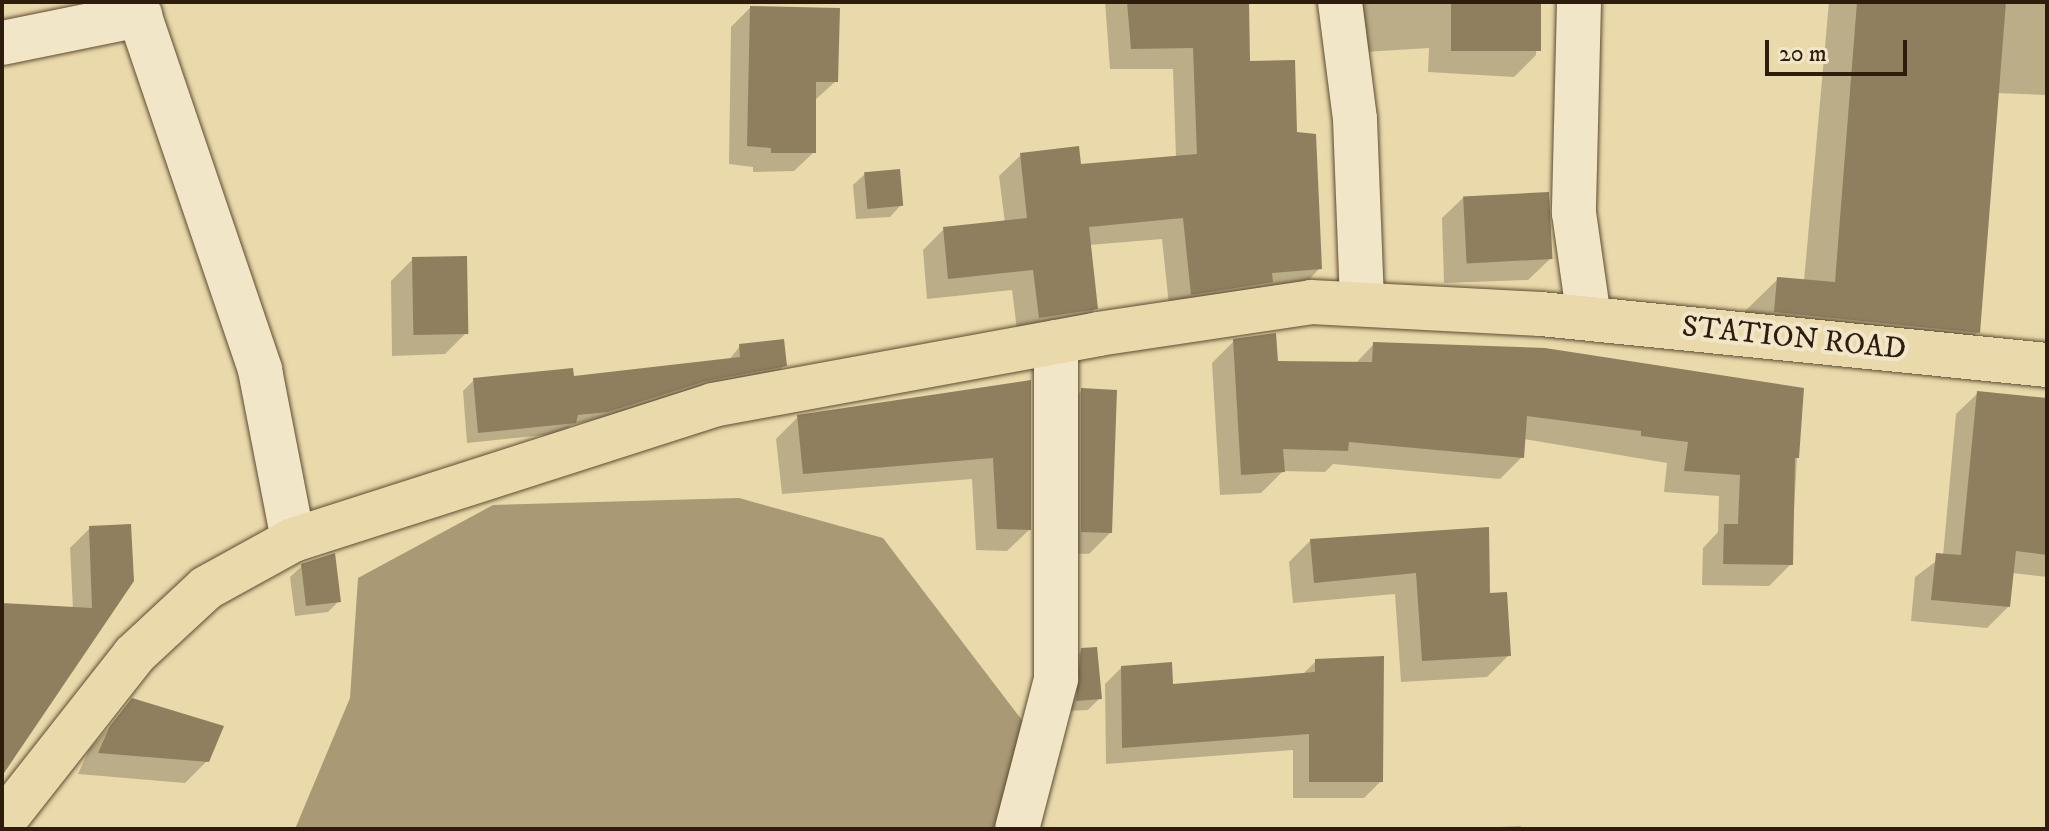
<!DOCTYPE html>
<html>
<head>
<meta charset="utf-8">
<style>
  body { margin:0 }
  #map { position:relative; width:2049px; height:831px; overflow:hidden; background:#ead9aa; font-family:"IM FELL DW Pica",serif }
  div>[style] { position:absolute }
  .water>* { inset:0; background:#aa9975 }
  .shadow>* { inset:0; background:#0003 }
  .building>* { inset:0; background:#907f5f; transform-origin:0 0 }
  .roads { filter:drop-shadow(0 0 2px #5d4c34) drop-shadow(0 0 2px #5d4c34) }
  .minor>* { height:44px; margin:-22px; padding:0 22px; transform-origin:22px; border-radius:22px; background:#f1e6c8 }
  .major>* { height:44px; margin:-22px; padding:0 22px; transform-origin:22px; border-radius:22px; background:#ead9aa }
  span { translate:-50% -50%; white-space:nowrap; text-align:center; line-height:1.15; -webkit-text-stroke:8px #f1e6c8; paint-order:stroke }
  .street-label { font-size:30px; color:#2e1d0d }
  .frame { position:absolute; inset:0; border:4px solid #2e1d0d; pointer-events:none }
  .scale { position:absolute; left:1765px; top:40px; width:142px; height:36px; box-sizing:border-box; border:4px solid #2e1d0d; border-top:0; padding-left:10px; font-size:24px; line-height:28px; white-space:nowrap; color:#2e1d0d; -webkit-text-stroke:6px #f1e6c8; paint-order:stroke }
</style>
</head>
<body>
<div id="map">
  <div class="water">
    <div style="clip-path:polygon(739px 498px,883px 538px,1031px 732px,1011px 829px,295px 829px,350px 698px,358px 578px,493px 505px)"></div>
  </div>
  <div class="shadow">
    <div style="clip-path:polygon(1105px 2px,1247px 2px,1248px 63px,1295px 134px,1320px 268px,1299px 290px,1170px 315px,1162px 239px,1089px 245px,1096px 308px,1074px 329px,1018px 338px,1012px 290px,927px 299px,923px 250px,944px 229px,1005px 223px,999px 176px,1021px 155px,1080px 166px,1176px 157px,1173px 69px,1110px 69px)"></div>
    <div style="clip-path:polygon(1329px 2px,1538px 2px,1536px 55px,1514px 77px,1428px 72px,1429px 48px,1348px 53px)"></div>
    <div style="clip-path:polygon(1829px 2px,2047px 2px,2047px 95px,1996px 93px,1978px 332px,1944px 366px,1743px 313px,1778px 279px,1804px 281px)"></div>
    <div style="clip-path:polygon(750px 8px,836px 81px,814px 101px,814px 152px,794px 171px,753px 172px,753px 167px,729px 164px,731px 27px)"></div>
    <div style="clip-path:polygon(865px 174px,901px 205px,890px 217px,856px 219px,853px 185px)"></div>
    <div style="clip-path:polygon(1464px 197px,1550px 259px,1528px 280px,1444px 283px,1442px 218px)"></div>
    <div style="clip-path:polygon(413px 259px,466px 333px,445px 354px,392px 356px,391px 281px)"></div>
    <div style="clip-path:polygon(1234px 341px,1276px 363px,1355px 364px,1374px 344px,1797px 457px,1791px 564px,1769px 586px,1702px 585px,1703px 548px,1718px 532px,1719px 496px,1664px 492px,1667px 463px,1524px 439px,1522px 457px,1500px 479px,1333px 464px,1325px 472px,1283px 471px,1261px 493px,1220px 495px,1212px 363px)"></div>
    <div style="clip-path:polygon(740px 346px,785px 365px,774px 376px,571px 425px,563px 433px,467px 443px,463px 391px,474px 380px,572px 379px,729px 360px)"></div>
    <div style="clip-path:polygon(1029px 383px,1029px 530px,1007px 551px,976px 550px,972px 479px,782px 494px,776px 439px,798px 417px)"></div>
    <div style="clip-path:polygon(1082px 390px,1110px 533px,1089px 554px,1060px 553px,1060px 412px)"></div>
    <div style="clip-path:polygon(1978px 393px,2047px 400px,2047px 577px,2012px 573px,2009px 606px,1987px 628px,1911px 621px,1915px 577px,1943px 556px,1956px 414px)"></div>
    <div style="clip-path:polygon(90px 528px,132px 581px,2px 770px,2px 605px,73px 609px,70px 548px)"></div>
    <div style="clip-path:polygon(1487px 529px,1488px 595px,1509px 655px,1487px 677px,1401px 682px,1395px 594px,1293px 603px,1289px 562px,1311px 540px)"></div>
    <div style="clip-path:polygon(302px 566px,339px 601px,328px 612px,295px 616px,290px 577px)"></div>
    <div style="clip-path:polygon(1082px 650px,1100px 698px,1088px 710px,1066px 711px,1071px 661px)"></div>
    <div style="clip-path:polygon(1316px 661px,1381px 781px,1364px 798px,1293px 798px,1293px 750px,1106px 764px,1105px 684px,1122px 667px,1171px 686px,1302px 675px)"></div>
    <div style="clip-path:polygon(133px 700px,207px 761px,185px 783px,78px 774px,89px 750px)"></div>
    <div style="clip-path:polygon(1521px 826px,1521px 829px,1454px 829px)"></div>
  </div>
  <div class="building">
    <div style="clip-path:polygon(1127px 2px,1249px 2px,1250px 61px,1295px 60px,1297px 132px,1316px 134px,1322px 269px,1272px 273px,1273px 282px,1191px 295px,1183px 218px,1089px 227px,1098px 309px,1039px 318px,1033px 270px,948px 279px,943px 227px,1027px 218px,1020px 153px,1079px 146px,1081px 164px,1197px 154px,1193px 48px,1131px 49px)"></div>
    <div style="left:1451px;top:2px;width:90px;height:49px"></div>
    <div style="clip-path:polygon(1857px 2px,2006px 2px,1980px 333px,1774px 312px,1777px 277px,1835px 282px)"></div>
    <div style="clip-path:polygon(750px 6px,840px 8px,838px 82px,816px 82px,816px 153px,771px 153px,771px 148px,747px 146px)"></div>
    <div style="left:900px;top:169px;width:37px;height:36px;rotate:85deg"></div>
    <div style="left:1549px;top:192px;width:67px;height:86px;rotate:87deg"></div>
    <div style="left:467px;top:256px;width:78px;height:55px;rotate:89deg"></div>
    <div style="clip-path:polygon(1276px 333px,1278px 361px,1372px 362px,1373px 342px,1545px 348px,1804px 388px,1799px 458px,1795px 458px,1793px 565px,1723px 564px,1724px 524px,1738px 524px,1740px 475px,1684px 471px,1688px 442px,1641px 436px,1641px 431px,1527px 416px,1524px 458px,1349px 442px,1348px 451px,1283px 449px,1285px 472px,1241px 475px,1233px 339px)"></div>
    <div style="clip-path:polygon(784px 339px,787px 366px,706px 381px,608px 412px,578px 415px,576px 423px,478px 433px,473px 378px,573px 368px,574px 376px,740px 357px,739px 344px)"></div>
    <div style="clip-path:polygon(1031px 380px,1031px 530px,997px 529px,993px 458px,803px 474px,797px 415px)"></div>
    <div style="clip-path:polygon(1081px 388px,1117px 390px,1112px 533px,1081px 532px)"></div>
    <div style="clip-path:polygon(1977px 391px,2047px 398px,2047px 555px,2016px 551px,2010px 607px,1931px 600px,1936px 553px,1961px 555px)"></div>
    <div style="clip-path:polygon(131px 524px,134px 581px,2px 776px,2px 603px,92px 608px,89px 526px)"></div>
    <div style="clip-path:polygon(1489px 527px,1490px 593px,1507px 592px,1511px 656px,1422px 661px,1416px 573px,1314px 583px,1310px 539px)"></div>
    <div style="clip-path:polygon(335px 553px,341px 602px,306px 606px,301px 564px)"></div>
    <div style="clip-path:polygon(1097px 647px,1102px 699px,1076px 701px,1081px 648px)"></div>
    <div style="clip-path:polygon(1384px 656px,1383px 782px,1309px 782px,1309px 734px,1122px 748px,1121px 666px,1172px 662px,1173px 684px,1315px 672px,1315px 659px)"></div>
    <div style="clip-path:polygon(132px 698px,224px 726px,209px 762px,98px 753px,110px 726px)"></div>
  </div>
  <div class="roads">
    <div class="minor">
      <div style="left:135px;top:2px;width:389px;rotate:71.2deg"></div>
      <div style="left:260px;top:370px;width:173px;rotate:79deg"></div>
      <div style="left:1340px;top:2px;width:118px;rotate:82.7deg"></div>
      <div style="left:1355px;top:119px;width:185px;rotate:87.8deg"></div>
      <div style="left:1579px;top:2px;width:211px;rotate:91.4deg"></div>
      <div style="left:1574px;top:213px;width:106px;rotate:81.9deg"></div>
      <div style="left:2px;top:43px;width:141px;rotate:-11.5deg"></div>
      <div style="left:1017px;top:829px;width:155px;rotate:-75.4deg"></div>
      <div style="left:1056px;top:679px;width:337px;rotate:-90deg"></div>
    </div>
    <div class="major">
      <div style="left:2px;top:823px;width:214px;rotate:-51.8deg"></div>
      <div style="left:134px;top:655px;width:98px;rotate:-42.9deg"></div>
      <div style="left:206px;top:588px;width:99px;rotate:-28.9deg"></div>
      <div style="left:293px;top:540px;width:441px;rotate:-17.8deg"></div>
      <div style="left:713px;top:405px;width:391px;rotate:-10.4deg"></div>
      <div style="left:1098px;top:334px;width:215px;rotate:-8.5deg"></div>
      <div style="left:1311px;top:302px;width:230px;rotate:3deg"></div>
      <div style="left:1541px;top:314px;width:509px;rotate:5.76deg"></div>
    </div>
  </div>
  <div class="street-label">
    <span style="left:1794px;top:339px;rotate:6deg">STATION ROAD</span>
  </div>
  <div class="frame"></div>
  <div class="scale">20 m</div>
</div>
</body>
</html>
